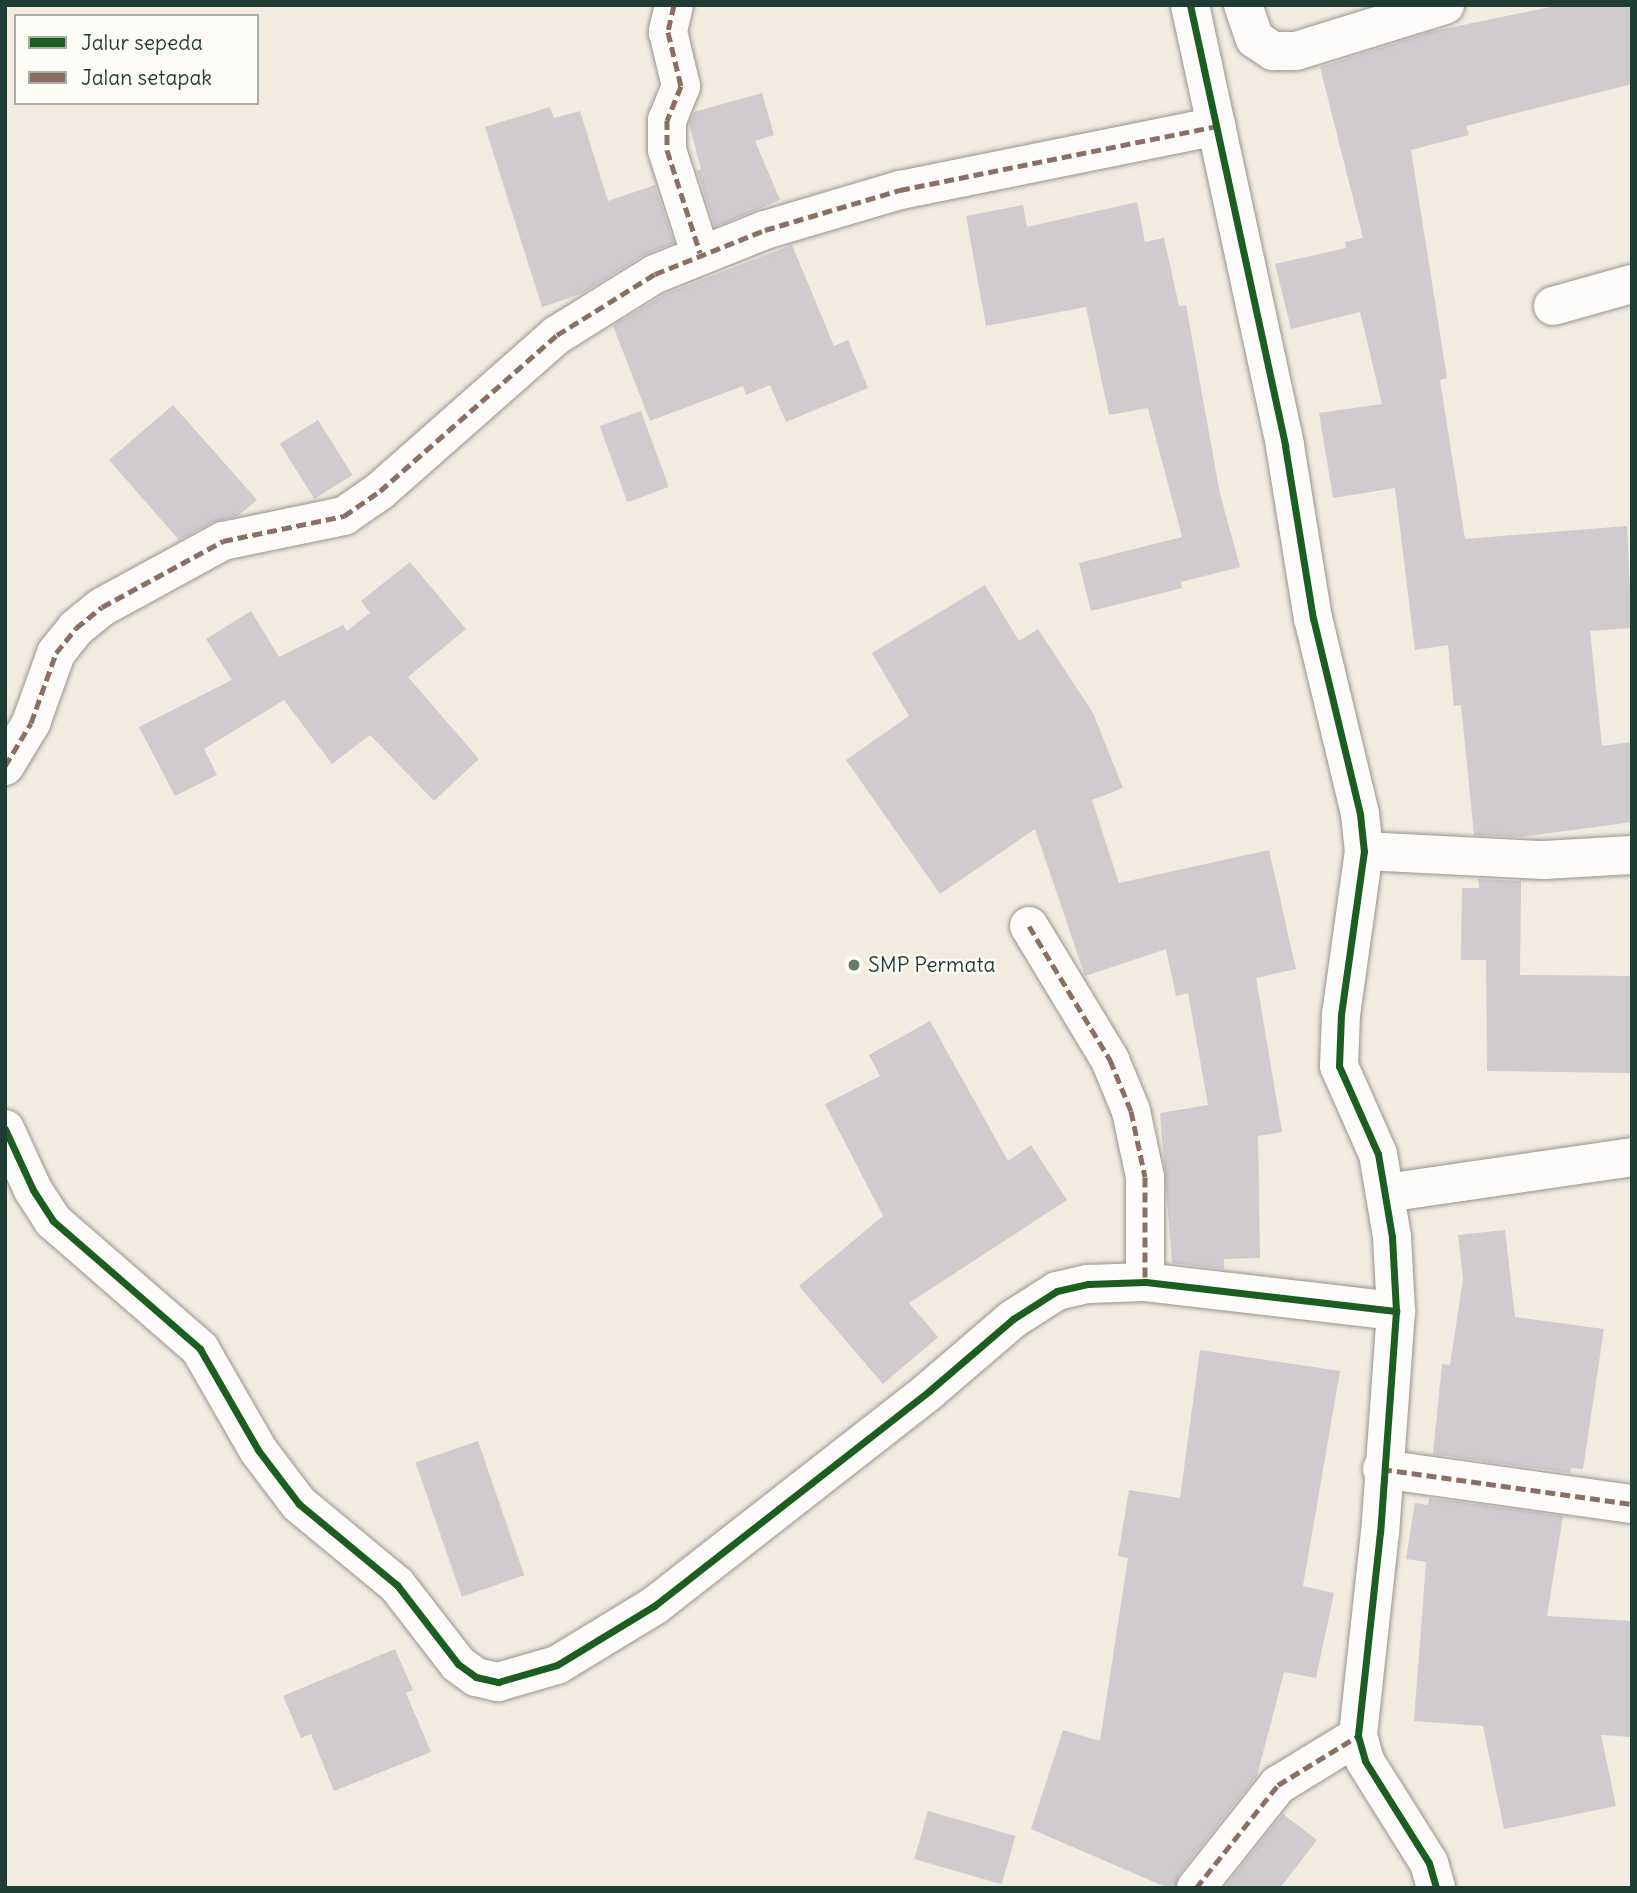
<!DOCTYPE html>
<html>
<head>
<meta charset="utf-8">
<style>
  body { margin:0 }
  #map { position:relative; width:1637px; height:1893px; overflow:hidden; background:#f1ebe0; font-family:Delius,sans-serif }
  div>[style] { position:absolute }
  .building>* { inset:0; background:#d0cbcf; transform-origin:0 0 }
  .roads { filter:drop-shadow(0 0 2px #94958f) drop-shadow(0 0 2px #94958f) }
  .minor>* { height:38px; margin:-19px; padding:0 19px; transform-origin:19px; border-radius:19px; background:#fdfcfa }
  .quiet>* { height:5px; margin-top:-2.5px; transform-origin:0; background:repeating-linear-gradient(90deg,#8d6e63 0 10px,transparent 0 15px) }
  .cycleway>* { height:7px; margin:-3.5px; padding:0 3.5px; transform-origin:3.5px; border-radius:3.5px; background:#1b5e20 }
  .dots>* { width:19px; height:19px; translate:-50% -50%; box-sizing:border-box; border:4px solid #fdfcf7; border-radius:50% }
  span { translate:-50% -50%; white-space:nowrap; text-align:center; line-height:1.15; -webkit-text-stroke:5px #fdfcf7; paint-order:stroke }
  .poi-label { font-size:21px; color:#1f3d34 }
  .left { translate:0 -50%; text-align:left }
  .frame { position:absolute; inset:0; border:7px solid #1f3d34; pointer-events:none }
  .legend { position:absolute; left:14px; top:14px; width:245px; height:91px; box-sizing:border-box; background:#fdfcf7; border:2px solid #a4b0a9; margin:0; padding:9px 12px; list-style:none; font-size:21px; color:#1f3d34 }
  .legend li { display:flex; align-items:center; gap:14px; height:35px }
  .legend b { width:35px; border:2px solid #a4b0a9 }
</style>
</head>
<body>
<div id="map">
  <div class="building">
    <div style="clip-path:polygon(1560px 5px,1632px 5px,1632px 84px,1466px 126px,1469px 135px,1411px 150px,1447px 378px,1440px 380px,1465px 539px,1627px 526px,1632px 628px,1590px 631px,1602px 746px,1632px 742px,1632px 822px,1521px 837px,1474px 835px,1461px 705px,1454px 706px,1448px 645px,1415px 650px,1395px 488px,1333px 498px,1319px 413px,1382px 404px,1360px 312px,1291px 329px,1275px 264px,1346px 248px,1345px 242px,1363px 238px,1320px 67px,1434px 31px)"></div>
    <div style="clip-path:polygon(762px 93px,774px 135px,755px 141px,780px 200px,715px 227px,697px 171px,701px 169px,689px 124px,694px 112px)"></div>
    <div style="clip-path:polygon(550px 107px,554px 118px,580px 111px,608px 201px,655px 185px,674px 243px,644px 255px,581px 294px,542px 307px,485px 127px)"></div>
    <div style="clip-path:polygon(1137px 202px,1145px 242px,1164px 238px,1179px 306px,1186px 305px,1220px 494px,1240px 567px,1181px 582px,1182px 588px,1091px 611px,1079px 563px,1182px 537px,1148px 408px,1109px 415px,1086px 307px,986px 326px,966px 216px,1023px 205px,1027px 227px)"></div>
    <div style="clip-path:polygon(792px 245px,834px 346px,848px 340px,868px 388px,786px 422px,770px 385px,746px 395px,743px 386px,650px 421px,613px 326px,665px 294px)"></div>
    <div style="clip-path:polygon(173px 405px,257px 500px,238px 516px,213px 522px,179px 540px,109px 460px)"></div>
    <div style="left:641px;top:411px;width:81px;height:44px;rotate:70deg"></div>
    <div style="left:318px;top:420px;width:65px;height:45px;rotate:58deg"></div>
    <div style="clip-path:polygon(410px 562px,466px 629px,408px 677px,479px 759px,434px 801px,370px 735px,332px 764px,284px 700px,204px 749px,217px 775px,175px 796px,139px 727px,232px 680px,206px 639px,251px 611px,279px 657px,343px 625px,347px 631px,370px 613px,361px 601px)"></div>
    <div style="clip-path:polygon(985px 585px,1019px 641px,1038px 629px,1093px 713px,1123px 788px,1092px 800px,1119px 883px,1269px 850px,1296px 969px,1256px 978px,1282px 1132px,1258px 1136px,1260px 1258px,1224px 1259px,1224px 1269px,1172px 1263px,1160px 1113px,1208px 1105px,1188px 993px,1176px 996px,1166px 949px,1085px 976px,1035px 829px,940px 894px,846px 760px,909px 716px,872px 653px)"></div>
    <div style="clip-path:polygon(1478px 879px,1521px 881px,1520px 975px,1632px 976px,1632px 1073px,1487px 1071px,1486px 960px,1461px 960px,1462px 888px,1479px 888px)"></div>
    <div style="clip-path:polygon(930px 1021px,1008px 1161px,1031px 1145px,1067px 1200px,909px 1303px,938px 1337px,883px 1384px,799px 1286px,883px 1216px,825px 1104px,880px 1076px,869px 1055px)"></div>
    <div style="clip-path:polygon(1505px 1230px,1515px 1317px,1604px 1329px,1583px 1469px,1571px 1468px,1570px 1473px,1433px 1454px,1442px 1364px,1450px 1365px,1463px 1279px,1458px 1235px)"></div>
    <div style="clip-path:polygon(1200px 1350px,1340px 1371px,1303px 1586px,1334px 1593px,1316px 1678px,1284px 1672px,1257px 1776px,1179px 1874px,1175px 1888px,1168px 1888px,1031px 1829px,1063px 1730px,1100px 1741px,1128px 1558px,1118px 1556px,1129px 1490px,1180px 1498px)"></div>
    <div style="left:478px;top:1441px;width:142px;height:66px;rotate:71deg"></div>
    <div style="clip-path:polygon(1429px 1498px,1563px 1516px,1547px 1616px,1632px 1621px,1632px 1737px,1601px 1735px,1616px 1806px,1504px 1829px,1483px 1726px,1414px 1721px,1426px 1562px,1406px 1559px,1415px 1503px,1428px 1505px)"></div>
    <div style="clip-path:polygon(395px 1649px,413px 1690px,406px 1693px,431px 1752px,334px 1791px,311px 1734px,301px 1738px,283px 1696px)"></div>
    <div style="left:928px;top:1811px;width:91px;height:50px;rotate:16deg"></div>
    <div style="clip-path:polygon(1283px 1814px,1317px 1840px,1280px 1888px,1224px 1888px)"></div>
  </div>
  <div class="roads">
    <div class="minor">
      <div style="left:674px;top:5px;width:28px;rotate:103deg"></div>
      <div style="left:668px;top:32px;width:56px;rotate:76.5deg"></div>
      <div style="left:681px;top:86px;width:37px;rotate:112deg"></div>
      <div style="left:667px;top:120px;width:30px;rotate:90deg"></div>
      <div style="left:667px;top:150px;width:108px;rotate:72.2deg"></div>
      <div style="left:1190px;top:5px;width:451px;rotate:77.8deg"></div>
      <div style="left:1285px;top:446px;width:174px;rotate:80.8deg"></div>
      <div style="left:1313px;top:618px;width:202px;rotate:76.5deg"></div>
      <div style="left:1360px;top:814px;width:37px;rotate:84deg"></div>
      <div style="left:1364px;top:851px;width:165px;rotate:98deg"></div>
      <div style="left:1341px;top:1014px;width:52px;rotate:92.2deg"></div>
      <div style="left:1339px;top:1066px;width:96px;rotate:66.1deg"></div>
      <div style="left:1378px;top:1154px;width:84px;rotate:80.4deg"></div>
      <div style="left:1392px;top:1237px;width:74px;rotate:86.9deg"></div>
      <div style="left:1396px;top:1311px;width:222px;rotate:94.1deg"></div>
      <div style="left:1380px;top:1532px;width:205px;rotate:96.2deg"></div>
      <div style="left:1358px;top:1736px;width:26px;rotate:74deg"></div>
      <div style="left:1365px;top:1761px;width:120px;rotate:57.9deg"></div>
      <div style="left:1429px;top:1863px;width:26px;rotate:74deg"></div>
      <div style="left:1243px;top:5px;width:36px;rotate:71deg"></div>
      <div style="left:1255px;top:39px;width:22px;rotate:34deg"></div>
      <div style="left:1273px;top:51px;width:23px"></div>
      <div style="left:1296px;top:51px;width:156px;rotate:-17.2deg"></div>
      <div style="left:1553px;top:306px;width:82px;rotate:-15.6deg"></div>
      <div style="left:5px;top:766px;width:50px;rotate:-58.8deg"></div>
      <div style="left:31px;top:723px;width:74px;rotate:-70.3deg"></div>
      <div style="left:56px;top:653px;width:32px;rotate:-51deg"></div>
      <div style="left:76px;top:628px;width:33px;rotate:-39deg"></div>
      <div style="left:102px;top:607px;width:138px;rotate:-28.6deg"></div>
      <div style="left:223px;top:541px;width:124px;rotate:-11.7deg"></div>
      <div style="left:344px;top:516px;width:44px;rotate:-34.8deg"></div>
      <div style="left:380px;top:491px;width:236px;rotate:-41.4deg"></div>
      <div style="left:557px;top:335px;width:115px;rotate:-31.9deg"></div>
      <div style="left:655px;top:274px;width:118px;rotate:-21.8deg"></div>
      <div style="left:765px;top:230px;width:141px;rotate:-16.5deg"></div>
      <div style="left:900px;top:190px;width:323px;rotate:-11.4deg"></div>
      <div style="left:1364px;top:851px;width:180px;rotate:2.9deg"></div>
      <div style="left:1544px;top:860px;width:88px;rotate:-3.3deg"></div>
      <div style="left:1029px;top:926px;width:157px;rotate:58.8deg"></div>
      <div style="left:1110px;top:1060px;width:55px;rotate:67.6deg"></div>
      <div style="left:1131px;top:1111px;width:67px;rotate:78deg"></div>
      <div style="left:1145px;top:1177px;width:105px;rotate:90deg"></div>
      <div style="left:5px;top:1129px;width:67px;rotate:65.3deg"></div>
      <div style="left:33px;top:1190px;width:37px;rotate:57deg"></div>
      <div style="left:53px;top:1221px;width:195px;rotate:41deg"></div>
      <div style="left:200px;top:1349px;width:116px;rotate:60.1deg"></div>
      <div style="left:258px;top:1450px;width:68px;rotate:52.8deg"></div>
      <div style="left:299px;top:1504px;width:127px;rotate:39.6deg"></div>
      <div style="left:397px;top:1585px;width:100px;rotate:52.3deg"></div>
      <div style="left:458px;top:1664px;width:22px;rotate:36deg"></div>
      <div style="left:476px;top:1677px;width:23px;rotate:13deg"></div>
      <div style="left:498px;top:1682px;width:61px;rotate:-16.1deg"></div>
      <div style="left:557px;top:1665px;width:114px;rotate:-31.3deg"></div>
      <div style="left:654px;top:1606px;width:349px;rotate:-38deg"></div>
      <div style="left:929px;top:1391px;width:111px;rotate:-40.6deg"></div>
      <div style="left:1013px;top:1319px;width:52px;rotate:-32.5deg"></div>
      <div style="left:1057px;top:1291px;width:32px;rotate:-13deg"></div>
      <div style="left:1088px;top:1284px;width:57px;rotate:-2deg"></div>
      <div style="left:1145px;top:1282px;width:253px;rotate:6.6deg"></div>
      <div style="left:1386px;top:1193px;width:249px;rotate:-8.3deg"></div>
      <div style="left:1382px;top:1469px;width:252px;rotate:8deg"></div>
      <div style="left:1196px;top:1888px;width:132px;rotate:-51.5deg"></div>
      <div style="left:1278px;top:1785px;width:94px;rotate:-31.5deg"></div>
    </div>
  </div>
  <div class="quiet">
    <div style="left:674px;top:5px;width:28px;rotate:103deg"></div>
    <div style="left:668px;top:32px;width:56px;rotate:76.5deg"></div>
    <div style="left:681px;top:86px;width:37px;rotate:112deg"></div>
    <div style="left:667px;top:120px;width:30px;rotate:90deg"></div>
    <div style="left:667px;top:150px;width:108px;rotate:72.2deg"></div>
    <div style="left:5px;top:766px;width:50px;rotate:-58.8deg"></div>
    <div style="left:31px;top:723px;width:74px;rotate:-70.3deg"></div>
    <div style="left:56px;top:653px;width:32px;rotate:-51deg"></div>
    <div style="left:76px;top:628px;width:33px;rotate:-39deg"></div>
    <div style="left:102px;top:607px;width:138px;rotate:-28.6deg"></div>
    <div style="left:223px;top:541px;width:124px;rotate:-11.7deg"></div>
    <div style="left:344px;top:516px;width:44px;rotate:-34.8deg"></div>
    <div style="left:380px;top:491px;width:236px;rotate:-41.4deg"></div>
    <div style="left:557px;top:335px;width:115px;rotate:-31.9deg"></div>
    <div style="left:655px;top:274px;width:118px;rotate:-21.8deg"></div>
    <div style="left:765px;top:230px;width:141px;rotate:-16.5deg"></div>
    <div style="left:900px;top:190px;width:323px;rotate:-11.4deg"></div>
    <div style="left:1029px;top:926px;width:157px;rotate:58.8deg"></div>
    <div style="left:1110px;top:1060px;width:55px;rotate:67.6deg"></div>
    <div style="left:1131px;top:1111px;width:67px;rotate:78deg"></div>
    <div style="left:1145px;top:1177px;width:105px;rotate:90deg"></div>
    <div style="left:1382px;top:1469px;width:252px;rotate:8deg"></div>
    <div style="left:1196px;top:1888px;width:132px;rotate:-51.5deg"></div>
    <div style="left:1278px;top:1785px;width:94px;rotate:-31.5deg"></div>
  </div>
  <div class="cycleway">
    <div style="left:1190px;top:5px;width:451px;rotate:77.8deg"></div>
    <div style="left:1285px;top:446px;width:174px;rotate:80.8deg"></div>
    <div style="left:1313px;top:618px;width:202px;rotate:76.5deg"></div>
    <div style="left:1360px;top:814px;width:37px;rotate:84deg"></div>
    <div style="left:1364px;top:851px;width:165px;rotate:98deg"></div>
    <div style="left:1341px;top:1014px;width:52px;rotate:92.2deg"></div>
    <div style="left:1339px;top:1066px;width:96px;rotate:66.1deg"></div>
    <div style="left:1378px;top:1154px;width:84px;rotate:80.4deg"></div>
    <div style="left:1392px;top:1237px;width:74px;rotate:86.9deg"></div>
    <div style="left:1396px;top:1311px;width:222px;rotate:94.1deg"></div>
    <div style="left:1380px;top:1532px;width:205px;rotate:96.2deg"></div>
    <div style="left:1358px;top:1736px;width:26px;rotate:74deg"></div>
    <div style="left:1365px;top:1761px;width:120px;rotate:57.9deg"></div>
    <div style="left:1429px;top:1863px;width:26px;rotate:74deg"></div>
    <div style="left:5px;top:1129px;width:67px;rotate:65.3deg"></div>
    <div style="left:33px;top:1190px;width:37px;rotate:57deg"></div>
    <div style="left:53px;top:1221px;width:195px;rotate:41deg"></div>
    <div style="left:200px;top:1349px;width:116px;rotate:60.1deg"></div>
    <div style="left:258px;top:1450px;width:68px;rotate:52.8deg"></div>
    <div style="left:299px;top:1504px;width:127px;rotate:39.6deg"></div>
    <div style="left:397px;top:1585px;width:100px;rotate:52.3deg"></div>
    <div style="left:458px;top:1664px;width:22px;rotate:36deg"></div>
    <div style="left:476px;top:1677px;width:23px;rotate:13deg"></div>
    <div style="left:498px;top:1682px;width:61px;rotate:-16.1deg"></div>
    <div style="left:557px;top:1665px;width:114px;rotate:-31.3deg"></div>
    <div style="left:654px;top:1606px;width:349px;rotate:-38deg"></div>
    <div style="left:929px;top:1391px;width:111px;rotate:-40.6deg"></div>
    <div style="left:1013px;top:1319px;width:52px;rotate:-32.5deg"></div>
    <div style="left:1057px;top:1291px;width:32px;rotate:-13deg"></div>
    <div style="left:1088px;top:1284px;width:57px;rotate:-2deg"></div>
    <div style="left:1145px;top:1282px;width:253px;rotate:6.6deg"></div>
  </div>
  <div class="dots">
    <div style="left:854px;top:965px;background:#687a70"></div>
  </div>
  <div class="poi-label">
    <span class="left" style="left:868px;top:965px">SMP Permata</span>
  </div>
  <div class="frame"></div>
  <ul class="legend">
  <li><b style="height:9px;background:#1b5e20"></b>Jalur sepeda</li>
  <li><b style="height:9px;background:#8d6e63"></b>Jalan setapak</li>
  </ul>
</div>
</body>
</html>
